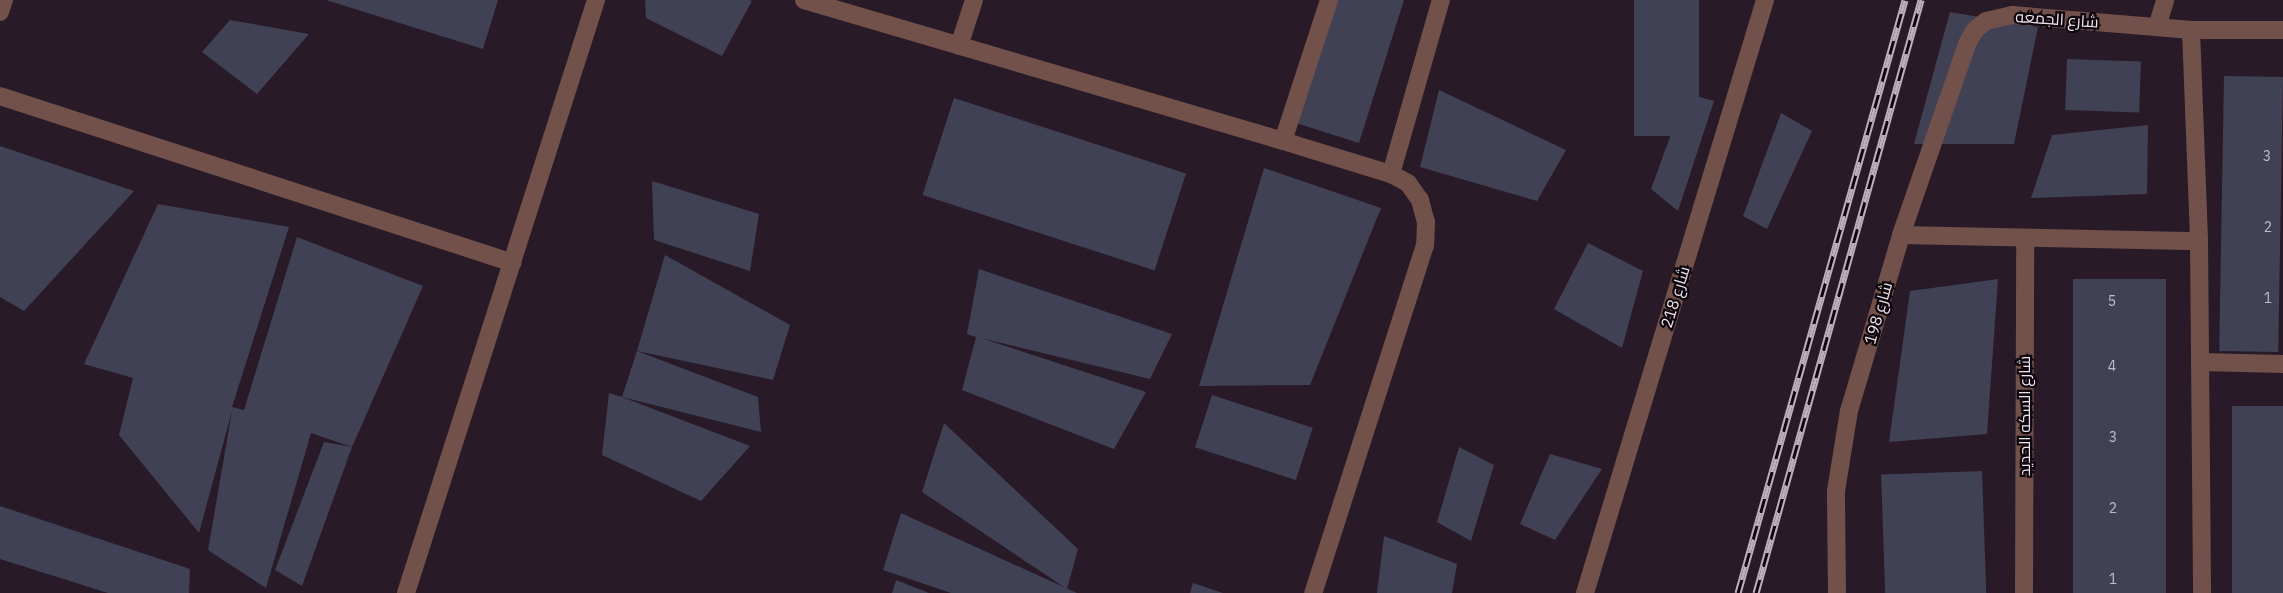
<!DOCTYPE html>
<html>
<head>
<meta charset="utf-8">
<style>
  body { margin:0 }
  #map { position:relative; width:2283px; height:593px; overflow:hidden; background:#291a28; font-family:"IBM Plex Sans",Cairo,sans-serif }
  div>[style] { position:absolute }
  .building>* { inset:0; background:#404155; transform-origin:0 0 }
  .minor>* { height:18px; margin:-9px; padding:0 9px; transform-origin:9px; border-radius:9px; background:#71514a }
  .rail>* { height:7px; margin-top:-3.5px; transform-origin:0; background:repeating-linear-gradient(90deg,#0d070d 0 14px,#bcb0bb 0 28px); box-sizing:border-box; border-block:2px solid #bcb0bb }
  span { translate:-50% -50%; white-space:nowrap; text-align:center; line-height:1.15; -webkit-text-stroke:4.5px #0d070d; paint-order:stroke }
  .number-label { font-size:14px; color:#c2bac7 }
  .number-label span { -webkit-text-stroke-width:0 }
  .street-label { font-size:16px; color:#eee3ed }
</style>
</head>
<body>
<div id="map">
  <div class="building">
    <div style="clip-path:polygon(326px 0,498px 0,483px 49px)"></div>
    <div style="clip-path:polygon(645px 0,749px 0,752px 1px,722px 56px,646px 18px)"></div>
    <div style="clip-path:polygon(1335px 0,1404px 0,1359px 143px,1296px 123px)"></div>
    <div style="left:1634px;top:0;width:65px;height:136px"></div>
    <div style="clip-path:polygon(1950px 12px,2038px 27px,2014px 144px,1914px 144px)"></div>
    <div style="clip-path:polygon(230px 20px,309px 34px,257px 94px,202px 52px)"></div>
    <div style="left:2067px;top:59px;width:74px;height:51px;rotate:2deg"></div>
    <div style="left:2224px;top:76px;width:59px;height:275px;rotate:1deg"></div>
    <div style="clip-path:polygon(1439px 90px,1566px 150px,1537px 201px,1420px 167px)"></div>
    <div style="clip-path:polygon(1686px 93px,1714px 101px,1678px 211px,1651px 189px)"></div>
    <div style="left:954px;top:98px;width:244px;height:102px;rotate:18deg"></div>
    <div style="clip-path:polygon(1781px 113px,1812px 131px,1767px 229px,1743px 216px)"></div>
    <div style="clip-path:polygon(2148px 125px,2147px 194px,2031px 198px,2052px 135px)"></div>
    <div style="clip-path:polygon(0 146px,134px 191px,24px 311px,0 297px)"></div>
    <div style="clip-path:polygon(1264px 168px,1381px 208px,1310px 385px,1199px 386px)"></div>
    <div style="clip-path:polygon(652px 181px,759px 214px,750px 271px,654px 240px)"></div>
    <div style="clip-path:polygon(158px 204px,289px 227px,232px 407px,244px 410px,297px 237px,423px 286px,352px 447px,311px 433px,266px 588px,208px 550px,232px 411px,199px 533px,119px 435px,133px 378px,84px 364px)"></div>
    <div style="clip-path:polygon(1588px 243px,1643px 271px,1622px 348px,1554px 309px)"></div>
    <div style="clip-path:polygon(665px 255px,790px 325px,773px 380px,637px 351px)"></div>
    <div style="clip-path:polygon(979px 269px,1172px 334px,1150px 379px,981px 338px,1146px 392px,1114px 449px,962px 390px,976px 337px,967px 334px)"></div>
    <div style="clip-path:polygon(1998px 279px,1987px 434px,1889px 442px,1910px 291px)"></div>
    <div style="left:2166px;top:279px;width:314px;height:93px;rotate:90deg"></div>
    <div style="clip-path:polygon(637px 351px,758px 397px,761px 432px,622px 397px)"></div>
    <div style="clip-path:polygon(609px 393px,622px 397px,750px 446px,701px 501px,602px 455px)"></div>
    <div style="left:1212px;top:395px;width:106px;height:55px;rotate:18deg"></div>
    <div style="left:2232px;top:406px;width:51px;height:187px"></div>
    <div style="clip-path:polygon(944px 423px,1078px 549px,1067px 589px,922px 492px)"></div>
    <div style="clip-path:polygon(324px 442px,352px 447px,302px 586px,275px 570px)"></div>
    <div style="clip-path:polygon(1459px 447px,1494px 465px,1471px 541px,1437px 522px)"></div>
    <div style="clip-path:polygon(1550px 454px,1602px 469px,1555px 540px,1520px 524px)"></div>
    <div style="left:1982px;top:471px;width:122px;height:101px;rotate:88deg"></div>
    <div style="clip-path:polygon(0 506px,190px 569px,189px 593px,108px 593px,0 559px)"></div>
    <div style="clip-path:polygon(901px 513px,1068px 589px,1077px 593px,951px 593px,883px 570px)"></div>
    <div style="clip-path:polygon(1384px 536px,1457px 564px,1452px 593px,1377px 593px)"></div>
    <div style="clip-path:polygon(896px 580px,929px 593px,892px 593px)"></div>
    <div style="clip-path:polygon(1193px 583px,1223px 593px,1190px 593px)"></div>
  </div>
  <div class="minor">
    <div style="left:804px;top:0;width:499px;rotate:16.4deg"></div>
    <div style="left:1283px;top:141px;width:113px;rotate:17deg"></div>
    <div style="left:1391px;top:174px;width:19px;rotate:28deg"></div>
    <div style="left:1408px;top:183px;width:21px;rotate:55deg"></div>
    <div style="left:1420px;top:200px;width:23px;rotate:75deg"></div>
    <div style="left:1426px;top:222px;width:23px;rotate:92deg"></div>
    <div style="left:1425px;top:245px;width:366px;rotate:107.8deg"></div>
    <div style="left:0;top:12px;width:13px;rotate:-72deg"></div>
    <div style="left:2157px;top:27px;width:28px;rotate:-73deg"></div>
    <div style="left:2191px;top:30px;width:211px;rotate:87.8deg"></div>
    <div style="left:2199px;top:241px;width:352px;rotate:89.5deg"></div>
    <div style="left:959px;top:46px;width:48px;rotate:-71.9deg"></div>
    <div style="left:0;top:96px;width:539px;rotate:18.03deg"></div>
    <div style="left:1283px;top:141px;width:148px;rotate:-71.9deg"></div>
    <div style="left:1391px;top:174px;width:181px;rotate:-74deg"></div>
    <div style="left:1901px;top:235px;width:298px;rotate:1.2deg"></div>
    <div style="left:2200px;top:362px;width:83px;rotate:1.4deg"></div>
    <div style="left:406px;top:593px;width:623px;rotate:-72.23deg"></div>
    <div style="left:1585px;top:593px;width:620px;rotate:-73.11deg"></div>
    <div style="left:1837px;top:593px;width:102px;rotate:-90.6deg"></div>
    <div style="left:1836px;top:491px;width:81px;rotate:-80.8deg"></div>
    <div style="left:1849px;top:411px;width:184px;rotate:-73.5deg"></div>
    <div style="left:1901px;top:235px;width:204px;rotate:-70.9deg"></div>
    <div style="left:1968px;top:42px;width:14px;rotate:-60deg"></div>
    <div style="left:1975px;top:30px;width:14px;rotate:-39deg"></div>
    <div style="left:1986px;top:21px;width:27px;rotate:-13deg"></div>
    <div style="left:2012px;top:15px;width:180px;rotate:4.8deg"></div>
    <div style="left:2191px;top:30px;width:92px"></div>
    <div style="left:2024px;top:593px;width:355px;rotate:-89.8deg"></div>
  </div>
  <div class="rail">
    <div style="left:1738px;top:593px;width:616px;rotate:-74.27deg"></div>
    <div style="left:1756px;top:593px;width:616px;rotate:-74.45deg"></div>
  </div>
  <div class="number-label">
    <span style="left:2267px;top:156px">3</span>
    <span style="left:2268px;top:227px">2</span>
    <span style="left:2268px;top:298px">1</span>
    <span style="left:2112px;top:301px">5</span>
    <span style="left:2112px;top:366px">4</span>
    <span style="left:2113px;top:437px">3</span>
    <span style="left:2113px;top:508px">2</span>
    <span style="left:2113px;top:579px">1</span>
  </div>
  <div class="street-label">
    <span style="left:2057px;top:19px;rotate:4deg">شارع الجمعه</span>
    <span style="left:1675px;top:297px;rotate:-73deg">شارع 218</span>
    <span style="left:1878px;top:313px;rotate:-74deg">شارع 198</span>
    <span style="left:2024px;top:416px;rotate:-90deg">شارع السكه الحديد</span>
  </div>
</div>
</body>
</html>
